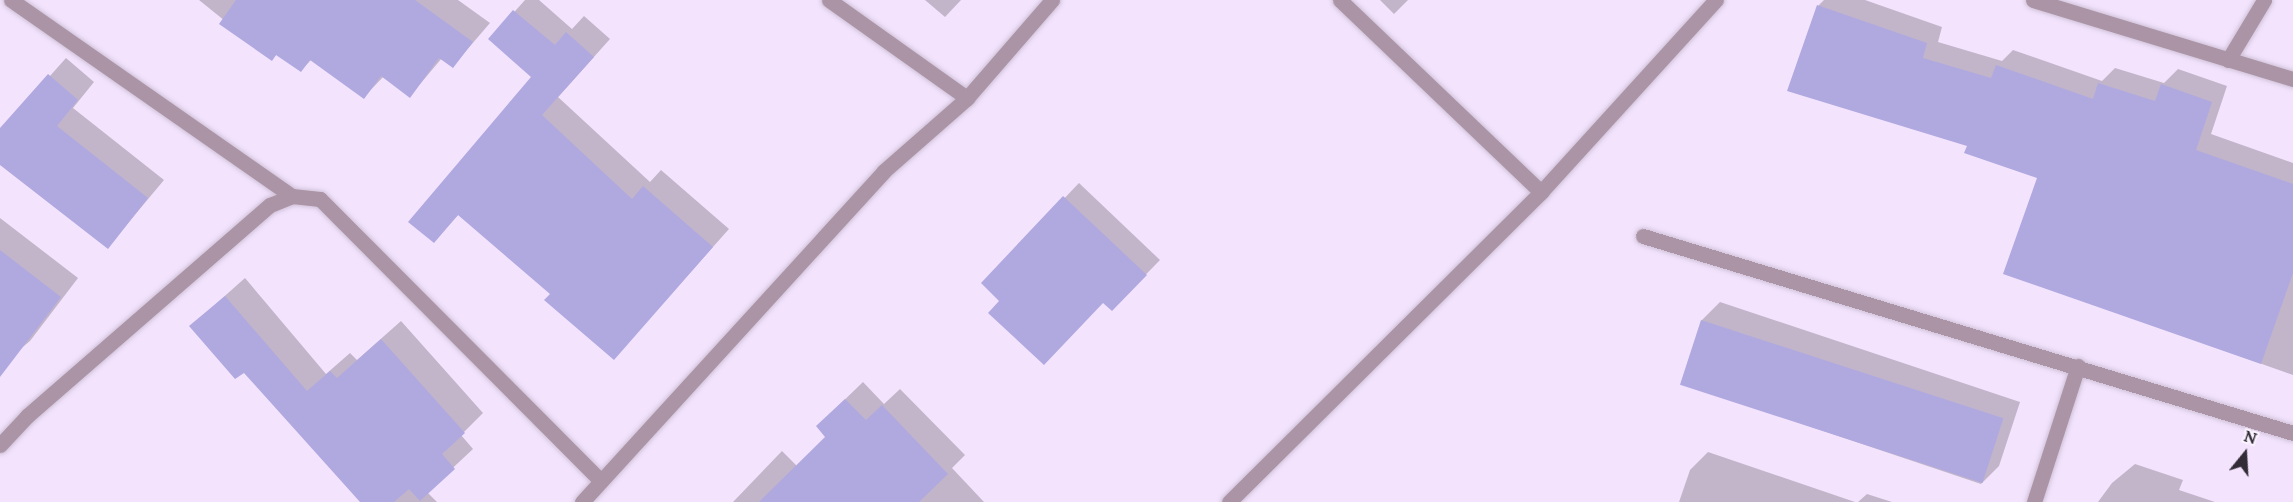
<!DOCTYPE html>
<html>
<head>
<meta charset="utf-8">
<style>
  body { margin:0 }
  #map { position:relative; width:2293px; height:502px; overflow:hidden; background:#f3e3fd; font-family:Lora,serif }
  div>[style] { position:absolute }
  .shadow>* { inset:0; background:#0003 }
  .building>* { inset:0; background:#afa9e0; transform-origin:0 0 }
  .roads { filter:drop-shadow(0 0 2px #d0c2d9) drop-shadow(0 0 2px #d0c2d9) }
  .minor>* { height:15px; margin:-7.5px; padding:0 7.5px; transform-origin:7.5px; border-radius:7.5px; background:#aa94a5 }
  span { translate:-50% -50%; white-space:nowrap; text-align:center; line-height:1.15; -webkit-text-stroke:4.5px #fbf4ff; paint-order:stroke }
  .north { position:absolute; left:2215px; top:424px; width:60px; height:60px; -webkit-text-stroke:4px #fbf4ff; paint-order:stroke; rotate:18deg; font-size:16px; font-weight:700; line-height:24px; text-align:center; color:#322c36 }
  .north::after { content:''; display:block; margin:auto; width:21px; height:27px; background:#322c36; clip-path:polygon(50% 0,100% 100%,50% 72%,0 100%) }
</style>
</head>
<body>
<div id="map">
  <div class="shadow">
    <div style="clip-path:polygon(199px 0,458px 0,490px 23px,453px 66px,442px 58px,410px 96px,384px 76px,364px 97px,312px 59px,301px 70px,277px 54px,272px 59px)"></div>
    <div style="clip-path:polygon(525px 0,539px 0,572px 29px,584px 16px,610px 39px,558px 97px,650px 182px,661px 170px,729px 229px,614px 358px,552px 294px,459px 214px,434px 241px,533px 77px,490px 39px)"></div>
    <div style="clip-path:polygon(925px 0,961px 0,945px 17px)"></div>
    <div style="clip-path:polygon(1380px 0,1408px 0,1394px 14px)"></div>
    <div style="clip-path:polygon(1824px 0,1865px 0,1942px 27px,1938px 42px,2002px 61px,2013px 50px,2102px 81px,2115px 68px,2164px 83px,2178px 69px,2227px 86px,2211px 134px,2293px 163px,2293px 375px,2005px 273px,2038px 177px,1969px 145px,1789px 90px,1819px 5px)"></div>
    <div style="clip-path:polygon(66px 58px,94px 82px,73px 108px,164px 180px,108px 247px,0 163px,0 132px)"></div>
    <div style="clip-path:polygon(1079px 183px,1160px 260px,1126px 295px,1103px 301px,1002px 301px,983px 283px)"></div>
    <div style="clip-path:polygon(0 218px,78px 278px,30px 341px,0 366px)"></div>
    <div style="clip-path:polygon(245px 278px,326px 374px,350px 353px,357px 360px,401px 321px,483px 413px,461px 435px,473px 449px,427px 492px,437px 502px,362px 502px,244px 371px,191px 326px)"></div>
    <div style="clip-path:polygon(1720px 302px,2020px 402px,1999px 466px,1981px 484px,1681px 383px,1702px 320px)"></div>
    <div style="clip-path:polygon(863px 382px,884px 404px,900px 389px,965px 455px,952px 468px,984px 502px,733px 502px,782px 451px,797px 466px,827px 436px,835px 409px)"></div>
    <div style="clip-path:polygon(1708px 452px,1855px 502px,1679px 502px,1690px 470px)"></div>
    <div style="clip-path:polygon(2135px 464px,2183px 480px,2179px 490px,2215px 502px,2098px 502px,2112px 483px)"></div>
    <div style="clip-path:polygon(1867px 494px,1892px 502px,1858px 502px)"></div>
  </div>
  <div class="building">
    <div style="clip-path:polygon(236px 0,415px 0,473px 42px,453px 68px,439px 58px,410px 98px,381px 76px,364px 99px,310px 60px,301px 72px,276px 55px,272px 61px,219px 24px)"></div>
    <div style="clip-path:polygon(1817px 5px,1927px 43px,1923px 58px,1991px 78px,1996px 65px,2093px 99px,2098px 83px,2155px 101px,2161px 84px,2212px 102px,2196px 150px,2293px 184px,2293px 273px,2261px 364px,2003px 274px,2037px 178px,1964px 153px,1967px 146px,1787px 91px)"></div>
    <div style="clip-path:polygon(513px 10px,555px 45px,566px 32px,594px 57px,542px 115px,632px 199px,643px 186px,713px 247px,614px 360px,544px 300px,550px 294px,458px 215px,434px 243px,408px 222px,531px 77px,488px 39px)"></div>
    <div style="clip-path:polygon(48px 74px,78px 100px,57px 126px,148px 198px,108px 249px,0 165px,0 128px)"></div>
    <div style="clip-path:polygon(1063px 196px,1147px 275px,1112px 311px,1103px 303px,1044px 365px,988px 313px,999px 301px,981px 283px)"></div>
    <div style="clip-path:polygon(0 250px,61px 297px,0 377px)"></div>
    <div style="clip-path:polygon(225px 296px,307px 391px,330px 371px,337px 378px,381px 339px,465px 433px,442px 454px,455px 469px,420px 501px,409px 489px,394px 502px,360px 502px,244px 373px,235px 379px,189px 326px)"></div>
    <div style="left:1701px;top:320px;width:318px;height:68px;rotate:18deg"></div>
    <div style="clip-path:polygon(845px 399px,866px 420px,882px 405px,948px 474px,919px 502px,759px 502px,825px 437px,816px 426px)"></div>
  </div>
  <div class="roads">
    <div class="minor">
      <div style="left:11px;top:0;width:343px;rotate:34.9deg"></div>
      <div style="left:829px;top:0;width:169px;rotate:35.4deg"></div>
      <div style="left:1340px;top:0;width:278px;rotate:43.7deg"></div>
      <div style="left:2033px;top:0;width:272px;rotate:16.9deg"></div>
      <div style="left:2228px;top:60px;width:70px;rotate:-59deg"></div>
      <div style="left:1643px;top:236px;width:679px;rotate:16.86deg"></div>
      <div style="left:0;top:445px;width:40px;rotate:-47deg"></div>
      <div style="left:27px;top:416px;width:322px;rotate:-41deg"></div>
      <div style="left:270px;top:205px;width:24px;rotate:-22deg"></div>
      <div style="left:292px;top:196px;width:28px;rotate:6deg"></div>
      <div style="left:320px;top:199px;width:398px;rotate:45.1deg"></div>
      <div style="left:582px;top:502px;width:448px;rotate:-47.6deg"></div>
      <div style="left:884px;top:171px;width:111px;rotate:-41.3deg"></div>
      <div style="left:967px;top:98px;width:130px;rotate:-49.1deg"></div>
      <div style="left:1229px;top:502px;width:440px;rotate:-44.8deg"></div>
      <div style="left:1541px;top:192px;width:260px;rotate:-47.7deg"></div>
      <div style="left:2034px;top:502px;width:143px;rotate:-72.1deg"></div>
    </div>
  </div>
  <div class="north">N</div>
</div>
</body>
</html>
